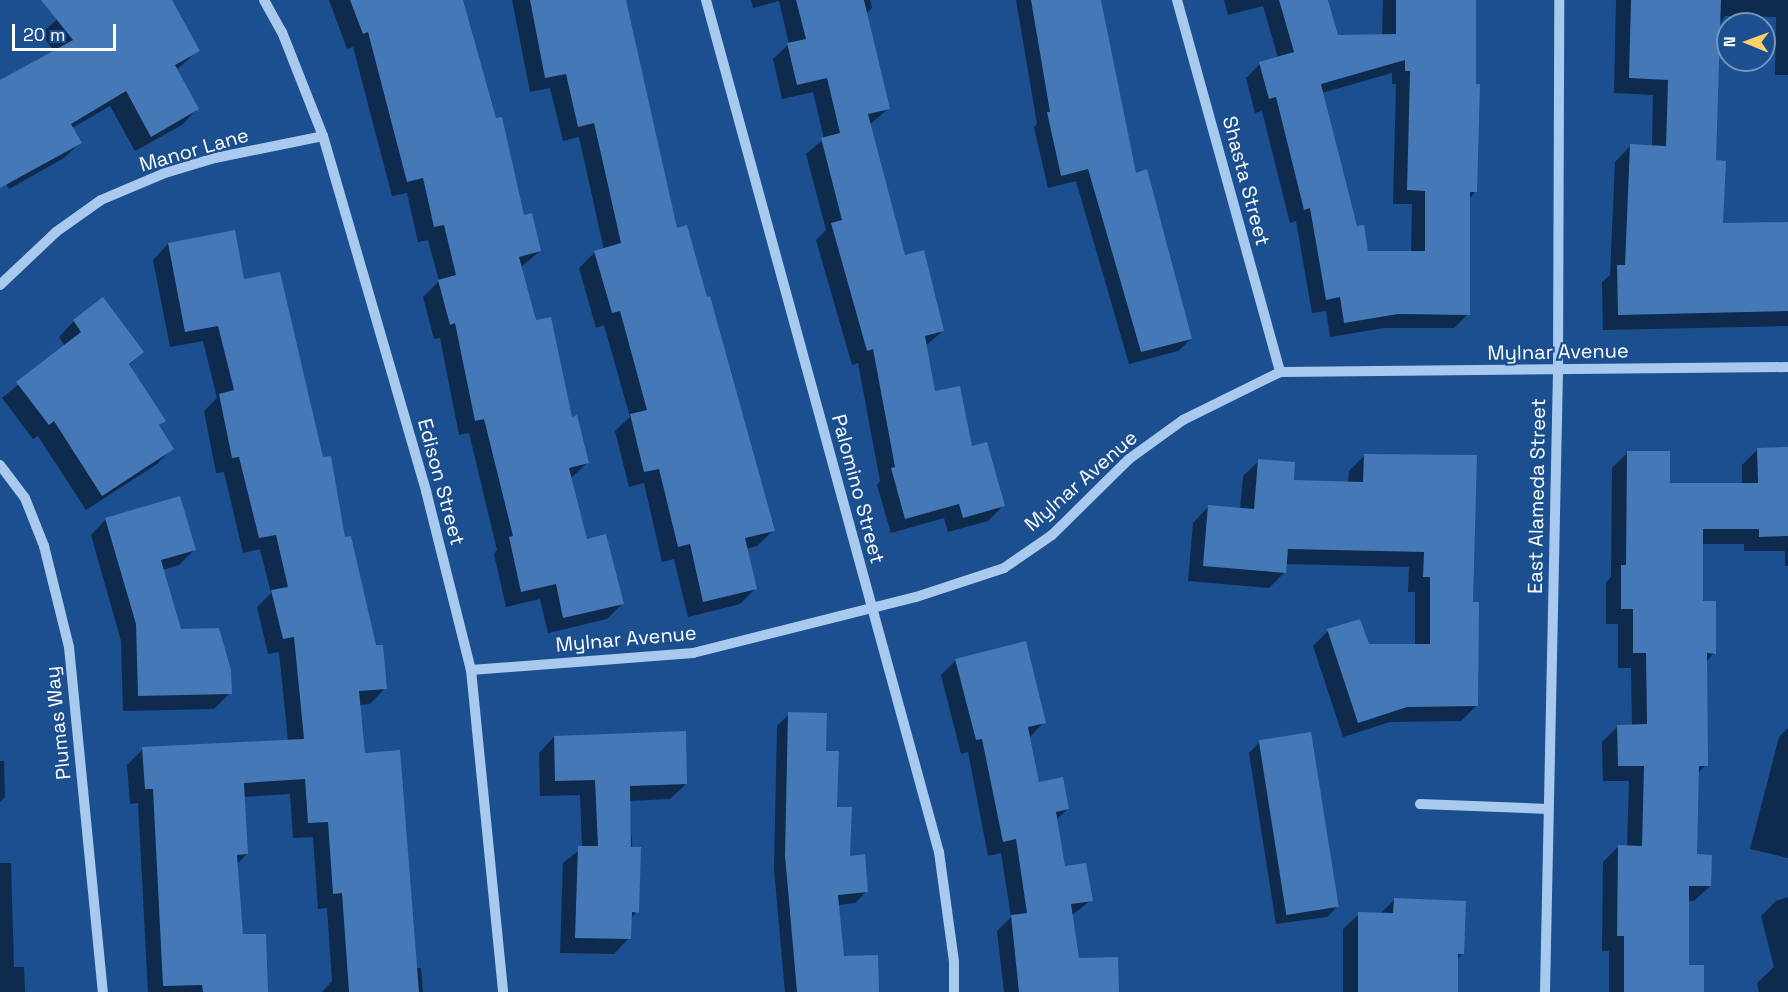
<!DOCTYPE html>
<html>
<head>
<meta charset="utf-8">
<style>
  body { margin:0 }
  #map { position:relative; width:1788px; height:992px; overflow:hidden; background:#1b4f8f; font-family:"Space Grotesk",sans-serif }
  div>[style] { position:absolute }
  .shadow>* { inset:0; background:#0007 }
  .building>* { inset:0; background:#4478b7; transform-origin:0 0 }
  .minor>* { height:10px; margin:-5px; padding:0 5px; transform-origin:5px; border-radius:5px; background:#a9c9ee }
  span { translate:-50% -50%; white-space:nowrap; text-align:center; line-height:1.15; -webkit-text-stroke:4.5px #1b4f8f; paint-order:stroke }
  .street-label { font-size:20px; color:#fff }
  .north { position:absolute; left:1716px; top:12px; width:60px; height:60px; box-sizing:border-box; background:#1b4f8f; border:2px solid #7695bc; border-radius:50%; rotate:271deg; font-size:16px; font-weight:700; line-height:24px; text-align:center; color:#fff }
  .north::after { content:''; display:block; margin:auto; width:21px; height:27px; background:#ffd166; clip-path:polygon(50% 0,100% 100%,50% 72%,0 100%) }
  .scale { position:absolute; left:12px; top:24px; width:104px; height:27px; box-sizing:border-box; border:3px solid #fff; border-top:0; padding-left:8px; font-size:18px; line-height:21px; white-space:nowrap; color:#fff; -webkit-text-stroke:4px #1b4f8f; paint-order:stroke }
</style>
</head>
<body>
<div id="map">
  <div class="shadow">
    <div style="clip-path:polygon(78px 0,169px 0,198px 51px,176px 70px,197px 109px,182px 125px,135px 151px,110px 106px,72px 128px,80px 143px,64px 158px,9px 189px,0 173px,0 81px,55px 52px,41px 34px)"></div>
    <div style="clip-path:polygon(329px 0,454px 0,522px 216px,540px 251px,521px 267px,535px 322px,587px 463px,570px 479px,586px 540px,622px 604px,607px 619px,548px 633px,540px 599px,506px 607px,494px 554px,497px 550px,469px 433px,459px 435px,440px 338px,434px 339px,423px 297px,439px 281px,428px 240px,418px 242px,407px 193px,392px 196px,353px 47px,347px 49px)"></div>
    <div style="clip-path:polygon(512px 0,625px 0,676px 229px,773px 531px,757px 546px,746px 549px,755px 589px,740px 604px,688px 617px,674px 559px,662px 562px,644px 483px,629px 487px,615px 431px,630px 417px,604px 325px,596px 328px,579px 268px,595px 252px,604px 250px,579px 137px,563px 141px,550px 88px,530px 92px)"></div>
    <div style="clip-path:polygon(751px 0,870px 0,872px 8px,866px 14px,888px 109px,869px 125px,904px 257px,943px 331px,925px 346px,934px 392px,1003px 506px,988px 521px,948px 532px,944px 518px,891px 533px,877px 485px,880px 481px,858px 363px,852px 365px,816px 240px,826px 230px,806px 154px,824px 139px,813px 92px,782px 99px,773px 59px,789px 44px,779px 1px,753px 8px)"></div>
    <div style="clip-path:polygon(1016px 0,1099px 0,1135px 175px,1191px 339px,1178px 351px,1129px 364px,1076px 181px,1048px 188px,1034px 127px,1037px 124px)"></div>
    <div style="clip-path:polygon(evenodd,1224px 0,1327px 0,1337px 36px,1382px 36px,1383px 0,1476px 0,1476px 191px,1469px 199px,1468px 314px,1454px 328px,1383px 328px,1330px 337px,1326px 311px,1312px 313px,1296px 221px,1290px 223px,1262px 111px,1255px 113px,1246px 78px,1260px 64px,1278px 58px,1263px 6px,1228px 15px,1224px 0,1392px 73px,1392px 84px,1396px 84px,1393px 204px,1412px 204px,1411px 252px,1367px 253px,1356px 228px,1322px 93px,1392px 73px)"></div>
    <div style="clip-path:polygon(1616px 0,1788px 0,1788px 75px,1775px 75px,1776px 17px,1725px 16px,1719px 26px,1714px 162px,1722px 225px,1788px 223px,1788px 326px,1603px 330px,1602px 282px,1610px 275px,1615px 162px,1630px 146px,1652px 147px,1653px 95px,1614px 93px)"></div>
    <div style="clip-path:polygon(168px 244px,243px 280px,322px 459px,385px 688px,370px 704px,359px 705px,364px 755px,416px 968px,421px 968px,423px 992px,322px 992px,332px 981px,327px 908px,318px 909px,313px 837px,293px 838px,290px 794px,243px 797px,247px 854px,237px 864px,242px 936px,266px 992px,148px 992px,138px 803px,130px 804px,127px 765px,143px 749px,288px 741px,279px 652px,268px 654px,257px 607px,271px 593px,260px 549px,243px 553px,224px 472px,216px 473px,204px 411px,217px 398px,203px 341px,170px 347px,153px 260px)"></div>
    <div style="clip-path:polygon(74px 321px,142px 352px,128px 366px,164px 421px,158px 426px,172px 448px,157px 464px,86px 510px,38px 436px,33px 439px,2px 398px,65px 346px,59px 337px)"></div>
    <div style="clip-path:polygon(1758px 449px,1788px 449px,1788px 566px,1785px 566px,1785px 551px,1744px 551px,1744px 544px,1702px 544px,1702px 602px,1714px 653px,1706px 662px,1706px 765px,1697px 774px,1695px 856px,1710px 886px,1694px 901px,1687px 901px,1687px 966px,1703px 992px,1609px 992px,1609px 951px,1602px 951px,1603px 862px,1619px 846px,1627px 847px,1629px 781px,1603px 781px,1602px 742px,1618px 726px,1632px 726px,1631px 668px,1618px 668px,1618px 624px,1606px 624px,1606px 582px,1611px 577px,1612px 468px,1628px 452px,1668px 484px,1742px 484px,1742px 465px)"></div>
    <div style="clip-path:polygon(1365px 455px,1471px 604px,1476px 706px,1461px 721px,1390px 722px,1343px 737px,1313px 646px,1328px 631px,1368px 646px,1415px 646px,1415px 592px,1408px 592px,1409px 567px,1286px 564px,1285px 572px,1269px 588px,1188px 581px,1193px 523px,1208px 507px,1240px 509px,1243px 476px,1259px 461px,1292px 482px,1348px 483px,1349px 471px)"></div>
    <div style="clip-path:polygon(106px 519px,194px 550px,179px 565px,163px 570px,180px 630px,230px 693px,214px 709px,123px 711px,121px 641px,91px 535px)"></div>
    <div style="clip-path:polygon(956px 660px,1044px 722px,1029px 738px,1038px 784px,1068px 809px,1056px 820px,1064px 868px,1091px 900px,1071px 916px,1078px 959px,1117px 992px,1004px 992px,997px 931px,1011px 917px,1001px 853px,988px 856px,968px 752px,961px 754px,941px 675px)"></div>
    <div style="clip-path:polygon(789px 714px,825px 752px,849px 857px,867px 891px,855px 903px,838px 905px,843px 958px,878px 992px,785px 992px,774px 869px,777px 726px)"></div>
    <div style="clip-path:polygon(1788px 728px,1788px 858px,1750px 849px,1779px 737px)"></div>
    <div style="clip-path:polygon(554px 737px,686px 784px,670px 799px,629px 801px,637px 912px,630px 919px,629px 938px,614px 954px,560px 953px,563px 863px,582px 848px,580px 795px,540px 796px,539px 753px)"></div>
    <div style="clip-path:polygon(1260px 742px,1338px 906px,1327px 917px,1276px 924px,1249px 753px)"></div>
    <div style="clip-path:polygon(0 761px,4px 761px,5px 797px,0 802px)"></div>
    <div style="clip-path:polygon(0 863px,11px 863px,14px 967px,24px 967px,25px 992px,0 992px)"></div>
    <div style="clip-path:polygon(1788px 897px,1788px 992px,1759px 992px,1757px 983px,1774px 967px,1761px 916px,1776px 901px)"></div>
    <div style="clip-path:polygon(1394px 900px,1462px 954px,1456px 960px,1456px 992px,1343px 992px,1343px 929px,1359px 914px,1380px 914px)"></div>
  </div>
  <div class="building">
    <div style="clip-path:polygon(41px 0,172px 0,200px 51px,175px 65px,199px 109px,151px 137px,126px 91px,71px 124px,82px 143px,0 188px,0 80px,73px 40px)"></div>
    <div style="clip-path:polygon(350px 0,463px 0,496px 118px,502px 117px,524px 215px,532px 213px,541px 251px,519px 257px,536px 320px,551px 317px,572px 417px,577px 415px,589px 463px,569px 468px,587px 539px,606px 534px,624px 604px,563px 618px,556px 584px,521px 592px,509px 537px,513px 536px,484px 419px,475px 421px,455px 323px,450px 325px,438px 280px,456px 275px,444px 225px,434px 227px,423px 178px,407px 182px,368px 32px,363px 34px)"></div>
    <div style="clip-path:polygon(530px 0,626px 0,677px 228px,687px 225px,707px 297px,710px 296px,775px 531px,745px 538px,757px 589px,703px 602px,690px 544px,678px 547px,659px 469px,644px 472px,630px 414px,647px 410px,620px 311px,612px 313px,594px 251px,621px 243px,594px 123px,578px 127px,566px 74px,545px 78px)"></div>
    <div style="clip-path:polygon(796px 0,864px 0,890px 109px,868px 114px,905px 255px,924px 250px,944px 331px,925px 336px,935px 391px,960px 386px,972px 446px,987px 442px,1005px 506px,963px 518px,959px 504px,905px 519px,891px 468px,895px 467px,873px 349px,867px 351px,831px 223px,842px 220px,821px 138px,840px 133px,827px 78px,797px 85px,787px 43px,806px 39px)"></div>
    <div style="clip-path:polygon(1031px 0,1101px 0,1136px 173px,1147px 169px,1192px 339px,1141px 352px,1088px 169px,1061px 176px,1047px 112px,1050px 112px)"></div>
    <div style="clip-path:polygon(evenodd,1279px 0,1328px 0,1338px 35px,1396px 34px,1396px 0,1476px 0,1476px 84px,1480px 84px,1477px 192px,1470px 192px,1470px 315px,1398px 314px,1344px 323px,1340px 297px,1326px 300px,1310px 208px,1304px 210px,1276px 97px,1269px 99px,1259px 62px,1294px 52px,1279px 0,1405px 60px,1405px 71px,1410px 71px,1407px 190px,1425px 191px,1425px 251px,1368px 251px,1364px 225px,1357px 226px,1321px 84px,1405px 60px)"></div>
    <div style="clip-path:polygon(1631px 0,1721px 0,1716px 160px,1726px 161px,1723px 223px,1788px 222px,1788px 311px,1618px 315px,1617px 265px,1625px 265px,1630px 144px,1666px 146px,1668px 80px,1629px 78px)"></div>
    <div style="clip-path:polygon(235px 230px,244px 279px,280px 272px,323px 457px,331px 456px,345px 537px,351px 536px,376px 645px,383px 645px,387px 689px,359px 691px,365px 753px,400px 750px,419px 992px,349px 992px,342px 893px,333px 894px,328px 822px,308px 823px,305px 779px,244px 783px,248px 854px,237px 855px,243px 934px,266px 934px,268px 992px,203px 992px,202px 985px,163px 986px,153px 789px,145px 789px,142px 747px,304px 739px,294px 637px,283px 639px,271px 590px,288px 587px,276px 535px,259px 538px,239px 457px,232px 458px,219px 394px,234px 390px,218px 326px,185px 332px,168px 243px)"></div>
    <div style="clip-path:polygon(103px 297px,144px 352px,129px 364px,166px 421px,159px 425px,174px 449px,102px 496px,54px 421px,49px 425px,16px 382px,81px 332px,73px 320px)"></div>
    <div style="clip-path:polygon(1788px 447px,1788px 536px,1759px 537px,1759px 529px,1703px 529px,1703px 601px,1716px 601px,1716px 654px,1707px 653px,1708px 766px,1699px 766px,1697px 854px,1712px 855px,1711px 886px,1689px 886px,1689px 965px,1704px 965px,1704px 992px,1624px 992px,1624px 936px,1617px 936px,1618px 845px,1642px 846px,1644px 766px,1618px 766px,1617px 725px,1647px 724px,1646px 653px,1633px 653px,1633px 609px,1621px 609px,1621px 565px,1626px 565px,1627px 451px,1670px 451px,1670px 483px,1758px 483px,1757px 448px)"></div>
    <div style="clip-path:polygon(1364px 454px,1477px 455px,1473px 602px,1479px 602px,1478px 706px,1407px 707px,1358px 723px,1327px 629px,1360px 619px,1369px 644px,1430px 644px,1430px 577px,1423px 577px,1424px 552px,1288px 549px,1286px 573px,1203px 566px,1208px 505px,1254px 509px,1258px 459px,1295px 462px,1294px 480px,1363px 482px)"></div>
    <div style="clip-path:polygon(180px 496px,196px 550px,161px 560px,181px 629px,219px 628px,231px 670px,232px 694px,138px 696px,136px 624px,105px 518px)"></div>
    <div style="clip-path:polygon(1026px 641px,1046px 723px,1028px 727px,1039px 782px,1063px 777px,1069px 809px,1056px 812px,1065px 866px,1086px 863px,1093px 901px,1071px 904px,1079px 958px,1118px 957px,1119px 992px,1019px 992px,1011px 915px,1027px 913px,1016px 839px,1003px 842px,982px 739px,976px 740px,955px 659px)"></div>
    <div style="clip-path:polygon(788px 712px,827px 713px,826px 751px,839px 751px,837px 807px,852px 807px,850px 856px,865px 854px,868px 892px,838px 895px,844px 956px,878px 955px,879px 992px,797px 992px,785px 856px)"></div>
    <div style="clip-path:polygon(686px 731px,687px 784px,630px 786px,631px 847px,641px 847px,639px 913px,632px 912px,631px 939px,575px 938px,578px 846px,598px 846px,595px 780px,555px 781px,554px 736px)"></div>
    <div style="left:1311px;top:732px;width:177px;height:53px;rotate:81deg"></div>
    <div style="clip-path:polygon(1394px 898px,1466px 901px,1464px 954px,1458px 954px,1458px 992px,1358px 992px,1358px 912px,1393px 913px)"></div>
  </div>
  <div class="minor">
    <div style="left:264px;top:0;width:37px;rotate:61deg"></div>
    <div style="left:282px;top:32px;width:112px;rotate:68.5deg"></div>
    <div style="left:323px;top:136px;width:370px;rotate:73.8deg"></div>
    <div style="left:426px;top:491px;width:185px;rotate:75.9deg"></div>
    <div style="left:471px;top:670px;width:324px;rotate:84.3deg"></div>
    <div style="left:706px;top:0;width:883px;rotate:74.71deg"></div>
    <div style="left:939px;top:852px;width:111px;rotate:82.2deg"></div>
    <div style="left:954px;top:962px;width:30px;rotate:90deg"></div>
    <div style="left:1177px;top:0;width:386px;rotate:74.5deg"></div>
    <div style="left:0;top:285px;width:77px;rotate:-43.4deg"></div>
    <div style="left:56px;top:232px;width:55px;rotate:-35.4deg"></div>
    <div style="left:101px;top:200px;width:69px;rotate:-22.9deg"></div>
    <div style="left:165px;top:173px;width:52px;rotate:-16.7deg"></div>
    <div style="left:215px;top:158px;width:110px;rotate:-11.5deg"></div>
    <div style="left:0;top:465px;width:41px;rotate:52.9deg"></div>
    <div style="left:25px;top:498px;width:52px;rotate:68.4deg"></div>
    <div style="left:44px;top:546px;width:104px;rotate:76.1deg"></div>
    <div style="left:69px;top:647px;width:347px;rotate:84.4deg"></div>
    <div style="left:471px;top:670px;width:223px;rotate:-4.4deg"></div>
    <div style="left:693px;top:653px;width:230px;rotate:-14.1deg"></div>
    <div style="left:916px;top:597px;width:93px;rotate:-18.2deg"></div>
    <div style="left:1004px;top:568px;width:58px;rotate:-34.5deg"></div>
    <div style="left:1052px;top:535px;width:108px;rotate:-44.6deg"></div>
    <div style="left:1129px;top:459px;width:67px;rotate:-35.8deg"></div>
    <div style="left:1183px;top:420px;width:108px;rotate:-26.3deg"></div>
    <div style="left:1280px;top:372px;width:508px;rotate:-0.56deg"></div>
    <div style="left:1420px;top:804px;width:128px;rotate:2.2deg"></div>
    <div style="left:1545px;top:992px;width:621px;rotate:-88.8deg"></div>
    <div style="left:1558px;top:371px;width:371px;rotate:-89.8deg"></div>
  </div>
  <div class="street-label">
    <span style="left:194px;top:150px;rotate:-16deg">Manor Lane</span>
    <span style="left:1246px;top:181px;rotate:75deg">Shasta Street</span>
    <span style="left:1558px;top:352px;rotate:-1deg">Mylnar Avenue</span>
    <span style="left:1081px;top:481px;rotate:-41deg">Mylnar Avenue</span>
    <span style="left:441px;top:482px;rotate:75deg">Edison Street</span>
    <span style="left:858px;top:489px;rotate:75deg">Palomino Street</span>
    <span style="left:1537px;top:496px;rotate:-89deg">East Alameda Street</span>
    <span style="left:626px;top:639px;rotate:-5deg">Mylnar Avenue</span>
    <span style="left:58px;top:723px;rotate:-96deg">Plumas Way</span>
  </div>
  <div class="north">N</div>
  <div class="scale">20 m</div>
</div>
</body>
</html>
